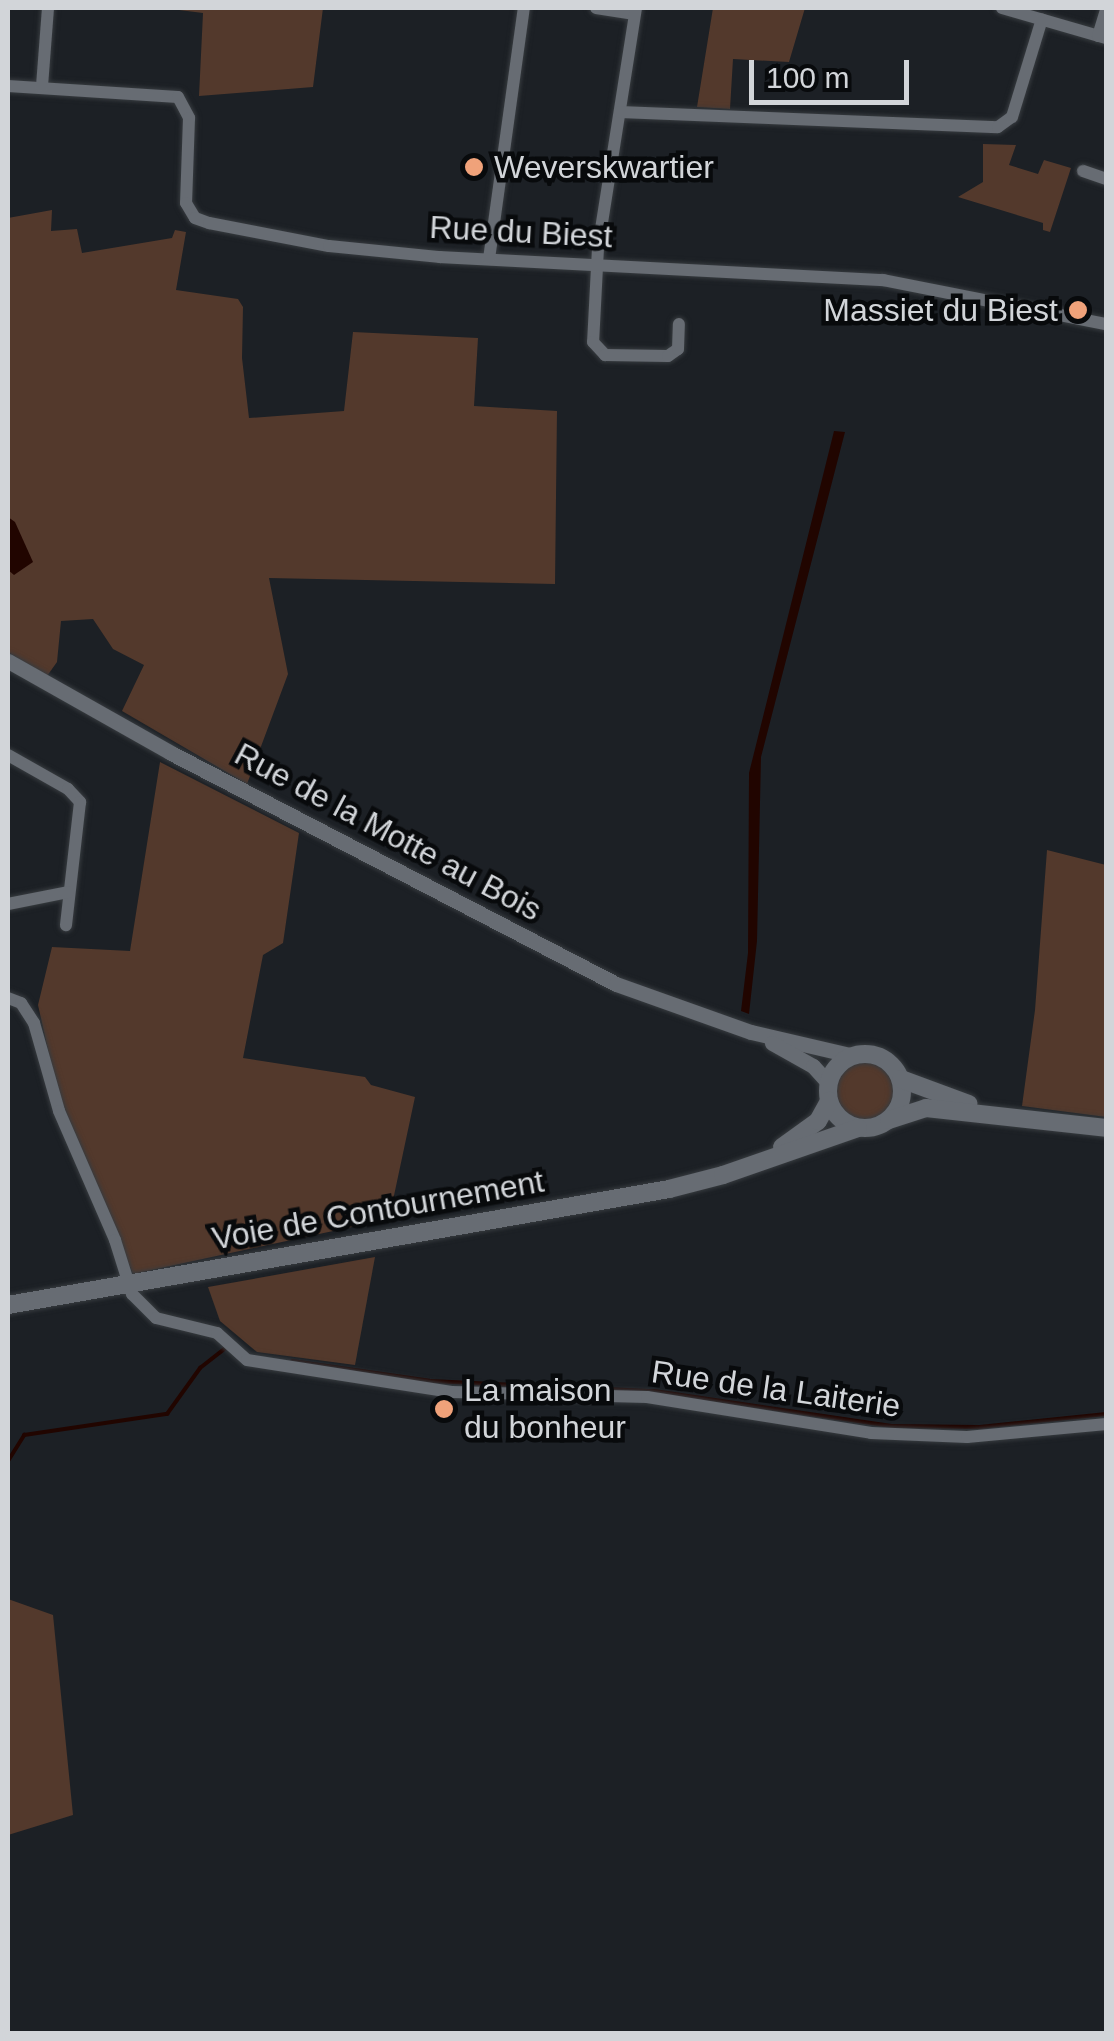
<!DOCTYPE html>
<html>
<head>
<meta charset="utf-8">
<style>
  body { margin:0 }
  #map { position:relative; width:1114px; height:2041px; overflow:hidden; background:#1c2025; font-family:Helvetica,sans-serif }
  div>[style] { position:absolute }
  .green>* { inset:0; background:#53392c }
  .round { border-radius:50% }
  .water>* { inset:0; background:#210500 }
  .stream>* { height:4px; margin:-2px; padding:0 2px; transform-origin:2px; border-radius:2px; background:#210500 }
  .roads { filter:drop-shadow(0 0 2px #373b3f) drop-shadow(0 0 2px #373b3f) }
  .minor>* { height:12px; margin:-6px; padding:0 6px; transform-origin:6px; border-radius:6px; background:#676c73 }
  .tertiary>* { height:15px; margin:-7.5px; padding:0 7.5px; transform-origin:7.5px; border-radius:7.5px; background:#676c73 }
  .secondary>* { height:18px; margin:-9px; padding:0 9px; transform-origin:9px; border-radius:9px; background:#676c73 }
  .secondary>.ring { margin:-9px; padding:0; box-sizing:content-box; background:none; border:18px solid #676c73; border-radius:50% }
  .dots>* { width:28px; height:28px; translate:-50% -50%; box-sizing:border-box; border:5px solid #080a0c; border-radius:50% }
  span { translate:-50% -50%; white-space:nowrap; text-align:center; line-height:1.15; -webkit-text-stroke:9px #080a0c; paint-order:stroke }
  .poi-label { font-size:32px; color:#d2d5d9 }
  .left { translate:0 -50%; text-align:left }
  .right { translate:-100% -50%; text-align:right }
  .street-label { font-size:32px; color:#d2d5d9 }
  .frame { position:absolute; inset:0; border:10px solid #d2d5d9; pointer-events:none }
  .scale { position:absolute; left:749px; top:60px; width:160px; height:45px; box-sizing:border-box; border:5px solid #d2d5d9; border-top:0; padding-left:12px; font-size:30px; line-height:35px; white-space:nowrap; color:#d2d5d9; -webkit-text-stroke:8px #080a0c; paint-order:stroke }
</style>
</head>
<body>
<div id="map">
  <div class="green">
    <div style="clip-path:polygon(163px 8px,323px 8px,313px 87px,199px 96px,203px 13px)"></div>
    <div style="clip-path:polygon(713px 8px,805px 8px,789px 62px,733px 59px,730px 109px,697px 107px)"></div>
    <div style="clip-path:polygon(983px 144px,1016px 145px,1009px 165px,1038px 174px,1044px 160px,1071px 168px,1050px 232px,1043px 230px,1043px 223px,958px 197px,983px 182px)"></div>
    <div style="clip-path:polygon(52px 210px,51px 231px,77px 229px,82px 253px,172px 238px,175px 230px,186px 232px,176px 290px,238px 299px,243px 307px,242px 358px,249px 418px,344px 411px,353px 332px,478px 338px,474px 406px,557px 411px,555px 584px,269px 578px,288px 674px,247px 784px,122px 711px,144px 665px,113px 649px,93px 619px,61px 621px,57px 662px,47px 676px,8px 652px,8px 218px)"></div>
    <div style="clip-path:polygon(160px 762px,299px 833px,283px 943px,263px 955px,243px 1058px,365px 1077px,371px 1085px,415px 1097px,389px 1219px,133px 1274px,57px 1090px,38px 1005px,52px 947px,130px 951px)"></div>
    <div style="clip-path:polygon(1047px 850px,1106px 865px,1106px 1117px,1022px 1106px,1035px 1010px)"></div>
    <div class="round" style="left:835px;top:1061px;width:62px;height:62px"></div>
    <div style="clip-path:polygon(375px 1257px,355px 1365px,257px 1352px,220px 1321px,208px 1287px)"></div>
    <div style="clip-path:polygon(8px 1599px,53px 1615px,73px 1815px,8px 1835px)"></div>
  </div>
  <div class="water">
    <div style="clip-path:polygon(834px 431px,845px 432px,761px 757px,757px 941px,749px 1014px,741px 1011px,748px 953px,749px 773px)"></div>
    <div style="clip-path:polygon(8px 517px,15px 522px,33px 562px,14px 575px,8px 570px)"></div>
  </div>
  <div class="stream">
    <div style="left:292px;top:1361px;width:139px;rotate:8.2deg"></div>
    <div style="left:430px;top:1381px;width:224px;rotate:2.6deg"></div>
    <div style="left:654px;top:1391px;width:240px;rotate:8.4deg"></div>
    <div style="left:891px;top:1426px;width:89px;rotate:0.6deg"></div>
    <div style="left:980px;top:1427px;width:127px;rotate:-5.9deg"></div>
    <div style="left:8px;top:1461px;width:31px;rotate:-58deg"></div>
    <div style="left:24px;top:1435px;width:145px;rotate:-8.4deg"></div>
    <div style="left:167px;top:1414px;width:57px;rotate:-54.3deg"></div>
    <div style="left:200px;top:1368px;width:33px;rotate:-38deg"></div>
  </div>
  <div class="roads">
    <div class="minor">
      <div style="left:596px;top:8px;width:39px;rotate:9deg"></div>
      <div style="left:636px;top:8px;width:243px;rotate:99deg"></div>
      <div style="left:598px;top:248px;width:94px;rotate:93deg"></div>
      <div style="left:593px;top:342px;width:18px;rotate:47deg"></div>
      <div style="left:605px;top:355px;width:63px;rotate:0.9deg"></div>
      <div style="left:668px;top:356px;width:12px;rotate:-35deg"></div>
      <div style="left:678px;top:349px;width:25px;rotate:-88deg"></div>
      <div style="left:1002px;top:8px;width:108px;rotate:16.1deg"></div>
      <div style="left:1098px;top:36px;width:27px;rotate:-73deg"></div>
      <div style="left:8px;top:86px;width:170px;rotate:3.7deg"></div>
      <div style="left:178px;top:97px;width:24px;rotate:62deg"></div>
      <div style="left:189px;top:118px;width:85px;rotate:92deg"></div>
      <div style="left:186px;top:203px;width:17px;rotate:59deg"></div>
      <div style="left:195px;top:218px;width:15px;rotate:20deg"></div>
      <div style="left:209px;top:223px;width:122px;rotate:10.9deg"></div>
      <div style="left:329px;top:246px;width:112px;rotate:5.7deg"></div>
      <div style="left:440px;top:257px;width:444px;rotate:3deg"></div>
      <div style="left:883px;top:280px;width:227px;rotate:11.2deg"></div>
      <div style="left:42px;top:86px;width:78px;rotate:-85.6deg"></div>
      <div style="left:620px;top:112px;width:378px;rotate:2.3deg"></div>
      <div style="left:998px;top:127px;width:17px;rotate:-36deg"></div>
      <div style="left:1012px;top:117px;width:102px;rotate:-73deg"></div>
      <div style="left:1083px;top:171px;width:24px;rotate:19deg"></div>
      <div style="left:489px;top:259px;width:253px;rotate:-82.1deg"></div>
      <div style="left:8px;top:755px;width:69px;rotate:29.5deg"></div>
      <div style="left:68px;top:789px;width:18px;rotate:47deg"></div>
      <div style="left:80px;top:802px;width:124px;rotate:96.5deg"></div>
      <div style="left:8px;top:904px;width:61px;rotate:-11.3deg"></div>
      <div style="left:8px;top:998px;width:14px;rotate:21deg"></div>
      <div style="left:21px;top:1003px;width:24px;rotate:57deg"></div>
      <div style="left:34px;top:1023px;width:91px;rotate:74.1deg"></div>
      <div style="left:59px;top:1111px;width:141px;rotate:66.5deg"></div>
      <div style="left:115px;top:1240px;width:57px;rotate:72.5deg"></div>
      <div style="left:132px;top:1294px;width:34px;rotate:45deg"></div>
      <div style="left:156px;top:1318px;width:63px;rotate:13.8deg"></div>
      <div style="left:217px;top:1333px;width:40px;rotate:42deg"></div>
      <div style="left:247px;top:1360px;width:207px;rotate:8.9deg"></div>
      <div style="left:452px;top:1392px;width:195px;rotate:1.5deg"></div>
      <div style="left:647px;top:1397px;width:227px;rotate:9.1deg"></div>
      <div style="left:871px;top:1433px;width:96px;rotate:2.4deg"></div>
      <div style="left:967px;top:1437px;width:140px;rotate:-5.3deg"></div>
    </div>
    <div class="tertiary">
      <div style="left:8px;top:661px;width:187px;rotate:29.4deg"></div>
      <div style="left:171px;top:753px;width:501px;rotate:27.43deg"></div>
      <div style="left:616px;top:984px;width:143px;rotate:19.6deg"></div>
      <div style="left:751px;top:1032px;width:106px;rotate:13.1deg"></div>
      <div style="left:772px;top:1043px;width:47px;rotate:29.3deg"></div>
      <div style="left:813px;top:1066px;width:24px;rotate:48deg"></div>
    </div>
    <div class="secondary">
      <div class="ring" style="left:828px;top:1054px;width:56px;height:56px"></div>
      <div style="left:901px;top:1079px;width:72px;rotate:20.2deg"></div>
      <div style="left:889px;top:1120px;width:39px;rotate:-18deg"></div>
      <div style="left:926px;top:1108px;width:181px;rotate:6.3deg"></div>
      <div style="left:782px;top:1147px;width:44px;rotate:-35.8deg"></div>
      <div style="left:818px;top:1121px;width:23px;rotate:-61deg"></div>
      <div style="left:8px;top:1305px;width:671px;rotate:-9.95deg"></div>
      <div style="left:669px;top:1189px;width:56px;rotate:-14.5deg"></div>
      <div style="left:723px;top:1175px;width:143px;rotate:-19.2deg"></div>
    </div>
  </div>
  <div class="dots">
    <div style="left:474px;top:167px;background:#f0a27a"></div>
    <div style="left:1078px;top:310px;background:#f0a27a"></div>
    <div style="left:444px;top:1409px;background:#f0a27a"></div>
  </div>
  <div class="poi-label">
    <span class="left" style="left:494px;top:167px">Weverskwartier</span>
    <span class="right" style="left:1058px;top:310px">Massiet du Biest</span>
    <span class="left" style="left:464px;top:1409px">La maison<br>du bonheur</span>
  </div>
  <div class="street-label">
    <span style="left:521px;top:232px;rotate:3deg">Rue du Biest</span>
    <span style="left:388px;top:832px;rotate:28deg">Rue de la Motte au Bois</span>
    <span style="left:378px;top:1210px;rotate:-10deg">Voie de Contournement</span>
    <span style="left:776px;top:1389px;rotate:8deg">Rue de la Laiterie</span>
  </div>
  <div class="frame"></div>
  <div class="scale">100 m</div>
</div>
</body>
</html>
